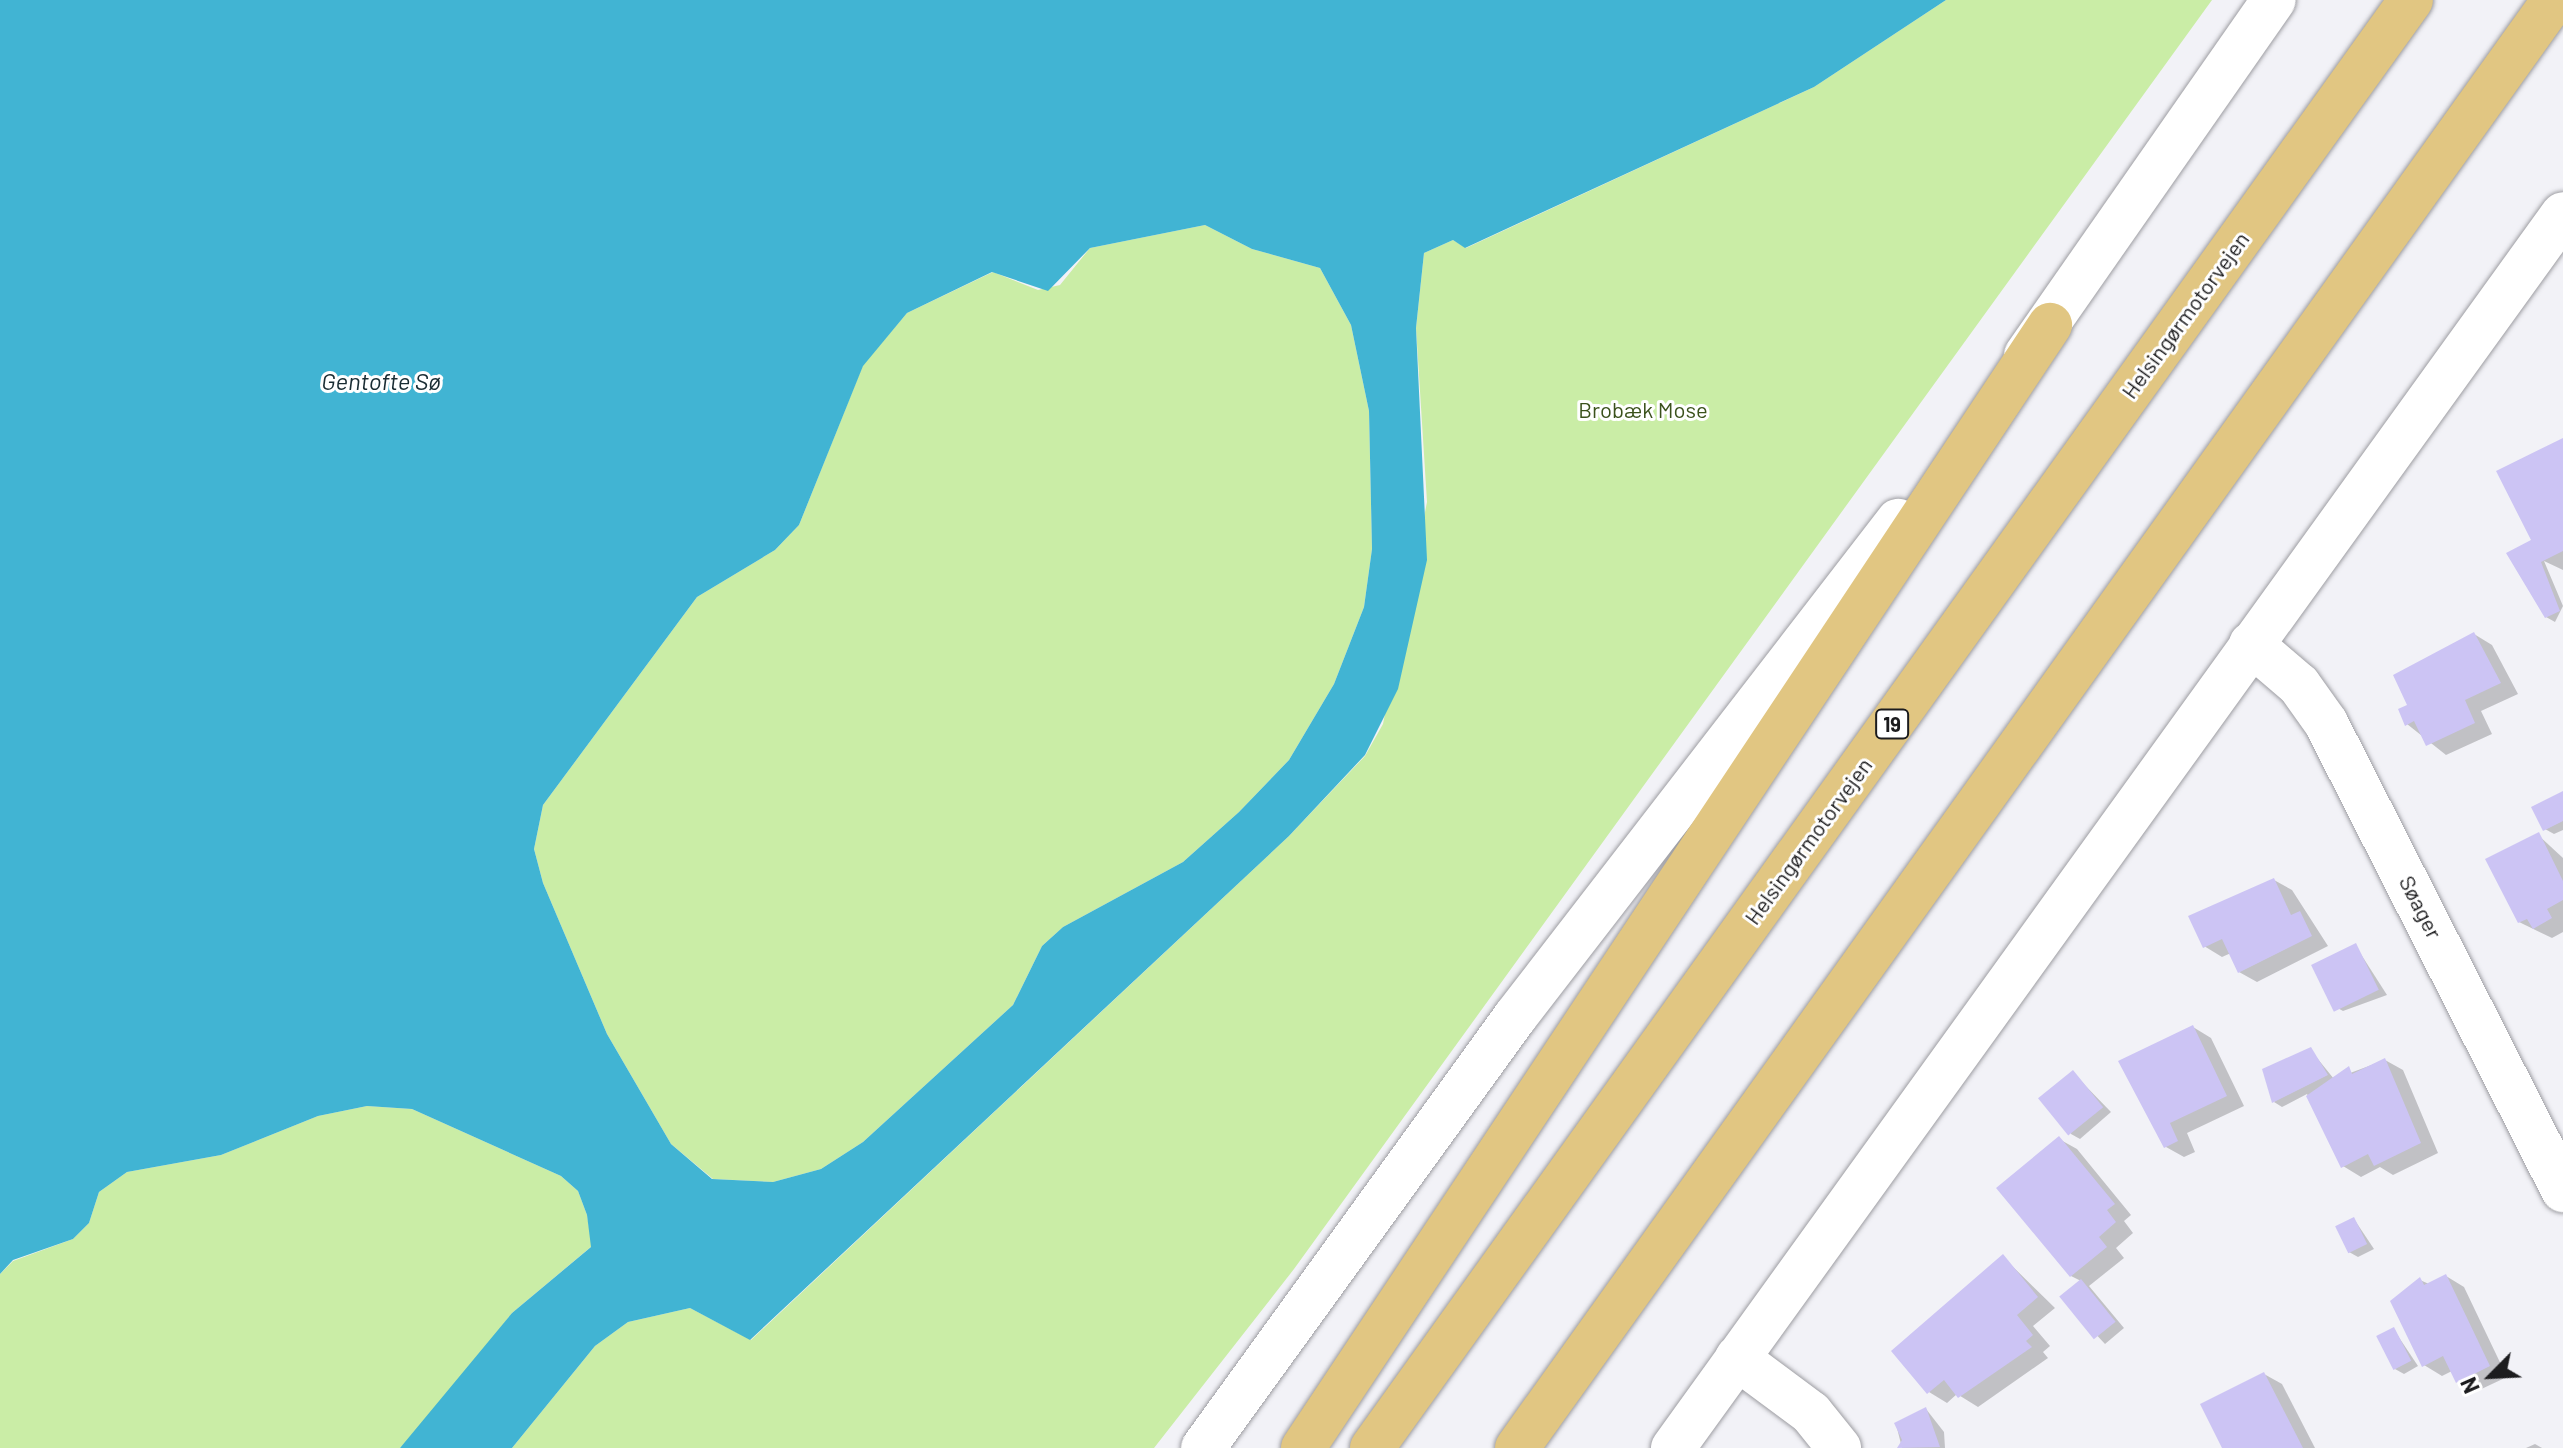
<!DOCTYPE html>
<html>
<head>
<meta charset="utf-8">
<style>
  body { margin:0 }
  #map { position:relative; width:2563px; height:1448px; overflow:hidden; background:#f2f2f7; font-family:Barlow,sans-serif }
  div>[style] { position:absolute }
  .green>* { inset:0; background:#caeda6 }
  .water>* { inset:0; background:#41b4d3 }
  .shadow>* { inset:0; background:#0003 }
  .building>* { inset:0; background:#ccc4f4; transform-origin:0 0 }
  .roads { filter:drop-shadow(0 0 2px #9d9da2) drop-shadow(0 0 2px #9d9da2) }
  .minor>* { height:44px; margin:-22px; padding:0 22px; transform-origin:22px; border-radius:22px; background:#fff }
  .highway>* { height:44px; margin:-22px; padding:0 22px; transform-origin:22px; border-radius:22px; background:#e1c682 }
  span { translate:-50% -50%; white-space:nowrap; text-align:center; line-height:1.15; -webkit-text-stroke:6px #fff; paint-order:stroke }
  .shield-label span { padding:2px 6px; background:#fff; border:2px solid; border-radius:6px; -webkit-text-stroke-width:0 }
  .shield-label { font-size:20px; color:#1c1c1e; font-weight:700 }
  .street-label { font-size:22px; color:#1c1c1e }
  .park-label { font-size:22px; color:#3b521c }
  .water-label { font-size:24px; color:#192c33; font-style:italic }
  .north { position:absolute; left:2451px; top:1336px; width:80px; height:80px; -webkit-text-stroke:6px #fff; paint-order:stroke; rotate:246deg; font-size:22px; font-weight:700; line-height:32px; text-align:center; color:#1c1c1e }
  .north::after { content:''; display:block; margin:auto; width:28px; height:36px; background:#1c1c1e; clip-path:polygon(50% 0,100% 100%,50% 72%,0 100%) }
</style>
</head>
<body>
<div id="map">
  <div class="green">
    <div style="clip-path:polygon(1946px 0,2212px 0,1294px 1269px,1154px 1448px,512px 1448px,595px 1346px,628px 1322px,690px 1308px,751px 1340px,1289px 836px,1365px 756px,1383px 724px,1427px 502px,1416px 328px,1424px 253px,1453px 240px,1466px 248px,1814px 87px)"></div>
    <div style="clip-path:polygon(1205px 225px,1252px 249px,1320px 268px,1351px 325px,1369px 411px,1372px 549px,1364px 607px,1334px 684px,1289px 760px,1239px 812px,1183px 862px,1063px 927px,1042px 946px,1013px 1005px,863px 1142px,821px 1169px,773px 1182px,713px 1179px,671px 1144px,607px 1034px,543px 883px,534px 849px,543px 805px,697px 597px,775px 550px,799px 525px,863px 365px,907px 313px,993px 272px,1038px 290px,1060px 285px,1090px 248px)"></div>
    <div style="clip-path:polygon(367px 1106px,412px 1109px,561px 1176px,578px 1191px,587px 1215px,592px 1246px,512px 1313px,429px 1421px,400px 1448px,0 1448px,0 1274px,13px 1261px,73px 1239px,89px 1223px,99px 1192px,127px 1172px,221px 1155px,318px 1116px)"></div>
  </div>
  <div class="water">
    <div style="clip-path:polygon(evenodd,0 0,1946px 0,1814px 87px,1465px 248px,1453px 240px,1424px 253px,1416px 328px,1427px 560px,1398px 689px,1365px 755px,1289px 836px,750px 1340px,690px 1308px,628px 1322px,595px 1346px,512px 1448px,400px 1448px,512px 1313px,591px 1247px,587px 1215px,578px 1191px,561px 1176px,412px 1109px,367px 1106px,318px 1116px,221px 1155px,127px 1172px,99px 1192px,89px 1223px,73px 1239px,13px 1260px,0 1274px,0 0,1205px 225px,1252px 249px,1320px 268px,1351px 325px,1369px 411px,1372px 549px,1364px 607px,1334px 684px,1289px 760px,1239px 812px,1183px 862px,1063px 927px,1042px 946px,1013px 1005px,863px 1142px,821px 1169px,773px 1182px,712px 1179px,671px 1144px,607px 1034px,543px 883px,534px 849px,543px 805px,697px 597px,775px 550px,799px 525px,863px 366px,907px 313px,992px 272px,1048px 291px,1090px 248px,1205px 225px)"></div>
  </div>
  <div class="shadow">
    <div style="clip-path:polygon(2563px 440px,2563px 570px,2544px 561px,2563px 606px,2555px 622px,2546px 617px,2530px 543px)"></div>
    <div style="clip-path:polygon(2474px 634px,2492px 645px,2518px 694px,2481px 711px,2492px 734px,2446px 755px,2407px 724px,2410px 705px)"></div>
    <div style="clip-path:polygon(2563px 794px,2563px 830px,2554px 834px,2545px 829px)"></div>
    <div style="clip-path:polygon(2538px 835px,2563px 858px,2563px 932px,2552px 938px,2519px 922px)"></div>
    <div style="clip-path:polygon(2274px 880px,2292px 890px,2328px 946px,2257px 982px,2239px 972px,2231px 953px,2222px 957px,2204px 946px)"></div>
    <div style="clip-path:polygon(2355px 945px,2387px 995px,2343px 1011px,2334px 1006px)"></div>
    <div style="clip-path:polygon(2193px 1027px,2211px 1038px,2244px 1106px,2187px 1133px,2195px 1152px,2184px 1157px,2166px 1147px,2121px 1062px)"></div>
    <div style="clip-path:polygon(2313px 1053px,2334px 1079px,2385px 1060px,2403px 1070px,2438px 1153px,2393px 1175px,2380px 1167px,2361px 1177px,2343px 1166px,2307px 1094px,2282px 1107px,2274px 1102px)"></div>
    <div style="clip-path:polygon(2073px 1073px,2111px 1112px,2080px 1139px,2071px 1134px)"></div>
    <div style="clip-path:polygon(2059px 1139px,2077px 1149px,2131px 1215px,2124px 1221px,2133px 1233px,2116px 1248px,2124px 1258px,2089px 1286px,2124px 1328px,2105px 1344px,2062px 1298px,2081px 1281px,2071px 1276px)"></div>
    <div style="clip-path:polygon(2354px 1219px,2374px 1249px,2358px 1257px,2349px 1252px)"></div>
    <div style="clip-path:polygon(2003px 1257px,2055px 1308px,2033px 1326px,2050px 1346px,2043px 1352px,2048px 1358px,1978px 1407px,1957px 1394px,1947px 1403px,1929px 1392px)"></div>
    <div style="clip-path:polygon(2446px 1276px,2464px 1287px,2507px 1377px,2475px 1392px,2452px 1371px,2442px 1376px,2424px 1365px,2420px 1280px,2429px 1284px)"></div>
    <div style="clip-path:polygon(2394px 1330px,2418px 1366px,2404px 1374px,2395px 1369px)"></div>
    <div style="clip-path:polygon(2264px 1374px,2282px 1384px,2315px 1448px,2224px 1448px)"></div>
    <div style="clip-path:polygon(1926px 1409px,1944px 1432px,1945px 1448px,1902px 1448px,1896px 1424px)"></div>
    <div style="clip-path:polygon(2535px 1444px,2542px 1448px,2526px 1448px)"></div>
  </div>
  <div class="building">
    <div style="clip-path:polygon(2563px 438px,2563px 551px,2541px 562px,2560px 611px,2545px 618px,2506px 553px,2531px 540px,2496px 471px)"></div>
    <div style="clip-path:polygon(2474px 632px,2501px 683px,2465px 700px,2475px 723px,2426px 746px,2414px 721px,2405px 726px,2398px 709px,2407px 705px,2393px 675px)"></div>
    <div style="clip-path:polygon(2563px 791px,2563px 821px,2543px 831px,2531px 807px)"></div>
    <div style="clip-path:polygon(2539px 832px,2563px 881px,2563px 900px,2547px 909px,2552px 918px,2533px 929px,2527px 919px,2518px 923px,2485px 859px)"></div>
    <div style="clip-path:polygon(2274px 878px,2291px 915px,2300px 911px,2312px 936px,2238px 973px,2222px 939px,2203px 948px,2188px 916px)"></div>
    <div style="left:2356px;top:943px;width:52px;height:50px;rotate:64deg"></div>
    <div style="clip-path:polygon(2193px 1025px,2227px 1096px,2170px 1123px,2178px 1141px,2164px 1148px,2118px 1061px)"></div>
    <div style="clip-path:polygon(2311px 1047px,2328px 1075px,2272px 1103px,2262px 1069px)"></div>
    <div style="clip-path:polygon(2385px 1058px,2421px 1143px,2374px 1166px,2368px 1154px,2341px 1168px,2306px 1096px,2349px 1066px,2352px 1074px)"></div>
    <div style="left:2073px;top:1070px;width:48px;height:45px;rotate:51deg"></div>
    <div style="clip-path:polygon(2059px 1136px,2115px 1204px,2107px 1210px,2116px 1222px,2099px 1237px,2107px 1247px,2070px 1277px,1996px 1188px)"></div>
    <div style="left:2354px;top:1217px;width:30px;height:21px;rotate:64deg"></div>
    <div style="clip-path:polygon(2003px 1254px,2038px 1297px,2017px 1315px,2033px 1335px,2026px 1341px,2032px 1347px,1958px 1398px,1944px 1380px,1927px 1394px,1891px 1351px)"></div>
    <div style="clip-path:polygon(2446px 1274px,2490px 1366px,2456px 1383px,2443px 1356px,2422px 1367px,2390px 1301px,2420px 1277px,2424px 1285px)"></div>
    <div style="left:2081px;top:1279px;width:55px;height:28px;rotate:51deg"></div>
    <div style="left:2394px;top:1327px;width:38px;height:20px;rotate:63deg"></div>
    <div style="clip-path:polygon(2264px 1372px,2303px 1448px,2222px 1448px,2200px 1404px)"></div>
    <div style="clip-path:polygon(1926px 1407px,1940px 1447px,1897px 1448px,1902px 1440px,1894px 1423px)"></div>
  </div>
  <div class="roads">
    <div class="minor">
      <div style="left:2026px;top:355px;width:433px;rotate:-55.1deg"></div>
      <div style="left:2251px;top:644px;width:63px;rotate:40.5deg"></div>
      <div style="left:2299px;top:685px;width:47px;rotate:54.6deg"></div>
      <div style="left:2326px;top:723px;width:524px;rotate:63.09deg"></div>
      <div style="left:1737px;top:1358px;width:92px;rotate:36.6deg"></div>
      <div style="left:1811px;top:1413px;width:45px;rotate:51.3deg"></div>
      <div style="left:1203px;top:1448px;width:532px;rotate:-54.1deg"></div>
      <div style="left:1515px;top:1017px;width:627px;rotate:-52.33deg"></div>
      <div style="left:1673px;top:1448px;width:1521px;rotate:-54.2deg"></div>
    </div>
    <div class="highway">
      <div style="left:1303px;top:1448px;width:1349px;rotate:-56.37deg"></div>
      <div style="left:1372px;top:1448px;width:1782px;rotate:-54.34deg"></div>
      <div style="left:1517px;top:1448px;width:1781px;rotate:-54.39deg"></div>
    </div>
  </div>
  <div class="shield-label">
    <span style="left:1892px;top:724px">19</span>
  </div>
  <div class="street-label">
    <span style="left:2185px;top:315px;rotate:-54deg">Helsingørmotorvejen</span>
    <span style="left:1808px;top:841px;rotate:-54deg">Helsingørmotorvejen</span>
    <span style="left:2421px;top:907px;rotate:63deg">Søager</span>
  </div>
  <div class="park-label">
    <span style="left:1643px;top:410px">Brobæk Mose</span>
  </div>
  <div class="water-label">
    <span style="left:381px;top:381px">Gentofte Sø</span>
  </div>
  <div class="north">N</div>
</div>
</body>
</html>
